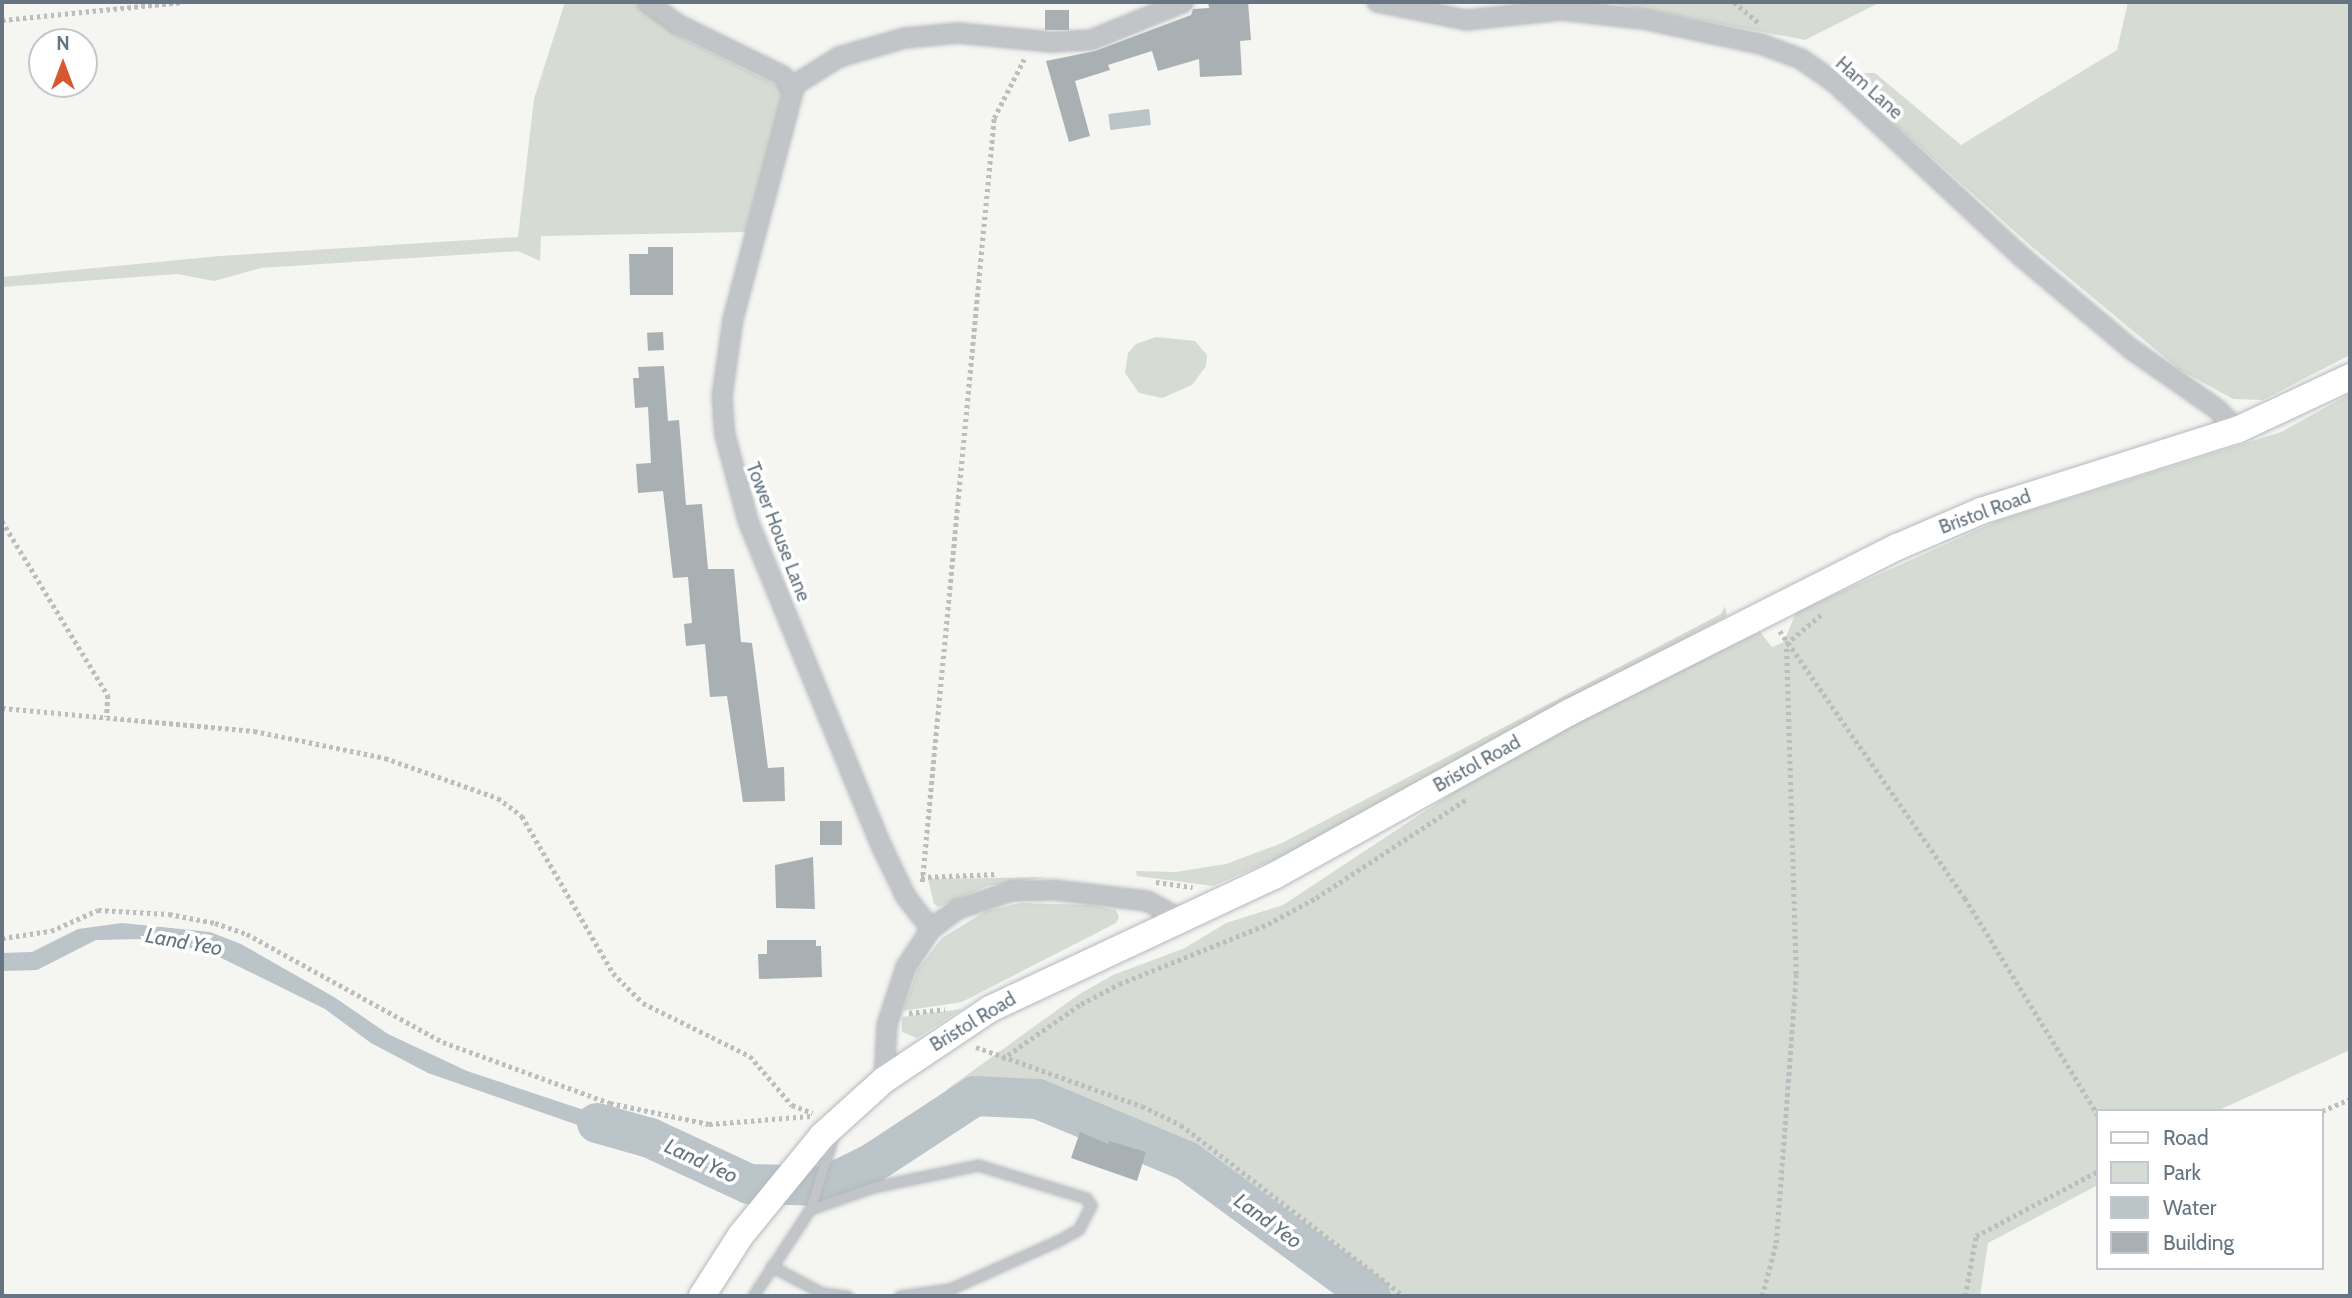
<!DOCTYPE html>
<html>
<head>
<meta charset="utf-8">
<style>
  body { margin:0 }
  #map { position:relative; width:2352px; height:1298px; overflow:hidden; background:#f5f5f2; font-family:Cabin,sans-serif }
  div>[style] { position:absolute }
  .green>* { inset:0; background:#d6dcd3 }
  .water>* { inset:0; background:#bbc4c9; transform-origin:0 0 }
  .river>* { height:40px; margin:-20px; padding:0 20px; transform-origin:20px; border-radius:20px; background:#bbc4c9 }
  .building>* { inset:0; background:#a8b0b4; transform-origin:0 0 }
  .path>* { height:4.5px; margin-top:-2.25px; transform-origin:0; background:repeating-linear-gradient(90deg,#bbbdbf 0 3.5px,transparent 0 7px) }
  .roads { filter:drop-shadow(0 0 2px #b4b8bc) drop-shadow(0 0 2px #b4b8bc) }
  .lane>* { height:9px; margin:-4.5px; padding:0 4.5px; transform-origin:4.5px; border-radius:4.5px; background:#c1c5c8 }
  .street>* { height:18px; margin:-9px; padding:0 9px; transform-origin:9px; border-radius:9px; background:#c1c5c8 }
  .secondary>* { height:26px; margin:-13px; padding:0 13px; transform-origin:13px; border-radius:13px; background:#fff }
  span { translate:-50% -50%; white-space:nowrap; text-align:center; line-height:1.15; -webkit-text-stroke:7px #fff; paint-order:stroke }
  .street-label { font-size:19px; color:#667581 }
  .water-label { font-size:21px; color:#62767e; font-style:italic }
  .frame { position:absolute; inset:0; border:4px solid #667581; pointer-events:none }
  .legend { position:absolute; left:2096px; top:1109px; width:228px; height:161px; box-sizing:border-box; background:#fff; border:2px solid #c2c8cd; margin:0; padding:9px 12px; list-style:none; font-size:21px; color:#667581 }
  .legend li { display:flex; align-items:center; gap:14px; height:35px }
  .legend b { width:35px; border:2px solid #c2c8cd }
  .north { position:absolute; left:28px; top:28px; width:70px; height:70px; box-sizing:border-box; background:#fff; border:2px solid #c2c8cd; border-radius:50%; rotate:0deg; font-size:19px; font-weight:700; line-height:28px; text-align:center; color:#667581 }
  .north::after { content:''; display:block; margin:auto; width:24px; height:32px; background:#d65831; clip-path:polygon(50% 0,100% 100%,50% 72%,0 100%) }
</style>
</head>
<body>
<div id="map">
  <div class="green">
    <div style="clip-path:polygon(565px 2px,634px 2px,683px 39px,784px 89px,746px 232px,541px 236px,540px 261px,518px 251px,261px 268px,214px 281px,177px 274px,2px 287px,2px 277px,220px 256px,518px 237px,534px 99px)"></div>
    <div style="clip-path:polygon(1605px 2px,1881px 2px,1805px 40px)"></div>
    <div style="clip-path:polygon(2128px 2px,2350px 2px,2350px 355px,2263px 400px,2233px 399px,2180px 370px,2031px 246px,1850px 84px,1861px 73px,1875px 73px,1961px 145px,2117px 50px)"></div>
    <div style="clip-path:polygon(1156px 337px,1195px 341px,1207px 355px,1206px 366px,1192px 385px,1162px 398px,1139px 393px,1125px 373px,1128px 353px,1136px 344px)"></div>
    <div style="clip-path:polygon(2350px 394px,2350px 1050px,2217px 1111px,2098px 1111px,2098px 1185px,1988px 1243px,1980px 1296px,1381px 1296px,1331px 1274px,1194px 1164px,1042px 1105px,992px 1092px,946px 1090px,1078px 995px,1113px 975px,1185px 948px,1226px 923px,1283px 905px,1454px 792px,1636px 690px,1760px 632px,1772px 647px,1784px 642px,1796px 612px,1997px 521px,2281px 432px)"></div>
    <div style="clip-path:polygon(1725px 606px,1727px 616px,1292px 852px,1213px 886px,1137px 876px,1136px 871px,1176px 872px,1226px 864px,1282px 843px,1721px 614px)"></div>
    <div style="clip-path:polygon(1047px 877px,987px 886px,938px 907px,934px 904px,928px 879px)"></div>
    <div style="clip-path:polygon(1020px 903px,1090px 905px,1116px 910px,1119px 917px,1116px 923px,962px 1002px,903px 1011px,918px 969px,942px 938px,986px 911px)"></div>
    <div style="clip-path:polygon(962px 1009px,917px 1038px,902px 1032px,902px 1017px)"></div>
  </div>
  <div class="water">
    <div style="left:1149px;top:109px;width:16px;height:41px;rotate:83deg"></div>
    <div style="clip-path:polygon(122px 923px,210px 932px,241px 944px,334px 997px,388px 1034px,467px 1071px,653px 1133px,644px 1148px,428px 1073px,371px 1043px,325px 1009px,207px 951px,143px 939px,96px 940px,37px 970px,2px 971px,2px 953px,32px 952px,78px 929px)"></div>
  </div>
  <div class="river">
    <div style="left:597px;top:1123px;width:55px;rotate:15.8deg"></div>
    <div style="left:650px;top:1138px;width:109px;rotate:24.9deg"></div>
    <div style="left:749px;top:1184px;width:77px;rotate:1.5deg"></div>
    <div style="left:826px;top:1186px;width:50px;rotate:-26.1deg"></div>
    <div style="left:871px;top:1164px;width:124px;rotate:-33.2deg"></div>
    <div style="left:975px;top:1096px;width:63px;rotate:2.7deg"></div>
    <div style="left:1038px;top:1099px;width:161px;rotate:22.6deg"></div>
    <div style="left:1187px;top:1161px;width:228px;rotate:36.3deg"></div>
  </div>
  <div class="building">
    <div style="clip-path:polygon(1208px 2px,1248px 2px,1251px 40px,1240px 41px,1242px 75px,1200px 77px,1199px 59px,1158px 71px,1152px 51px,1108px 65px,1110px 70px,1075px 81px,1090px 136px,1069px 142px,1046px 61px,1095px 51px,1191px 15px,1193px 9px,1209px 8px)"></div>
    <div style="left:1045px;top:10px;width:24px;height:20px"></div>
    <div style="clip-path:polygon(648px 247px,673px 247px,673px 295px,630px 295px,629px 254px,648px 254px)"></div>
    <div style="left:663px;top:332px;width:18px;height:16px;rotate:87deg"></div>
    <div style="clip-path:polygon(664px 366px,668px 421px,679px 420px,686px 505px,702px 504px,708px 569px,734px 569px,741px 642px,752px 643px,768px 768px,784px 767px,785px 801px,743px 802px,727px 696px,710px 697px,705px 644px,686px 646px,684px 624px,692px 623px,688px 577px,673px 578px,663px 491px,638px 493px,636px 464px,651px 463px,648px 407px,635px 408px,633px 378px,639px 378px,638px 367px)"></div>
    <div style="left:820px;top:821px;width:22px;height:24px"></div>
    <div style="clip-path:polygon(813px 857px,815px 909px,776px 908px,775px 865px)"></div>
    <div style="clip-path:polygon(767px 940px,816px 940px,816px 946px,821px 946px,822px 977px,759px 979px,758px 954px,767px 954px)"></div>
    <div style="clip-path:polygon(1080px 1132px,1108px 1144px,1109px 1141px,1146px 1152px,1137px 1181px,1071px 1158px)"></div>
  </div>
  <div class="path">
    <div style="left:1734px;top:2px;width:34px;rotate:40deg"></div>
    <div style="left:2px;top:20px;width:182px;rotate:-5.7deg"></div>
    <div style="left:2px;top:521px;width:204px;rotate:58.7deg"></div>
    <div style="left:108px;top:695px;width:22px;rotate:93deg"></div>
    <div style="left:1780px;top:631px;width:325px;rotate:55.3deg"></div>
    <div style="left:1965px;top:898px;width:255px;rotate:58.5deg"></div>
    <div style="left:1786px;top:644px;width:48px;rotate:-40deg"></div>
    <div style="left:2px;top:708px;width:253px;rotate:5.2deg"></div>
    <div style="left:254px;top:731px;width:134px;rotate:11.6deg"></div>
    <div style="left:385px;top:758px;width:120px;rotate:19.5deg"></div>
    <div style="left:498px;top:798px;width:30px;rotate:37deg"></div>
    <div style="left:522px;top:816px;width:181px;rotate:59.9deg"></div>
    <div style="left:613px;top:973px;width:42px;rotate:45deg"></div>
    <div style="left:643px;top:1003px;width:119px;rotate:26.4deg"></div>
    <div style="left:750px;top:1056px;width:65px;rotate:49.4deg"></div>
    <div style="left:792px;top:1105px;width:22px;rotate:21deg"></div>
    <div style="left:921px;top:877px;width:76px;rotate:-2.3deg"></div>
    <div style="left:922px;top:882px;width:767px;rotate:-84.62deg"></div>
    <div style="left:994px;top:118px;width:66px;rotate:-63deg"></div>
    <div style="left:1156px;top:882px;width:37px;rotate:8deg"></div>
    <div style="left:2px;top:938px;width:49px;rotate:-8.1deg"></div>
    <div style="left:51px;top:931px;width:51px;rotate:-24.1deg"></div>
    <div style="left:98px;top:910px;width:71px;rotate:3.2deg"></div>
    <div style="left:169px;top:914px;width:47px;rotate:11.1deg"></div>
    <div style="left:215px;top:923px;width:34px;rotate:19deg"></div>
    <div style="left:247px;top:934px;width:224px;rotate:28.9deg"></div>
    <div style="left:443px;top:1042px;width:178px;rotate:20.1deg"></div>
    <div style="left:610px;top:1103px;width:101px;rotate:12deg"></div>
    <div style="left:709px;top:1124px;width:102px;rotate:-4.5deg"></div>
    <div style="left:909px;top:1013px;width:36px;rotate:-6deg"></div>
    <div style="left:976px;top:1047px;width:176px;rotate:19.6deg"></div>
    <div style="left:1142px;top:1106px;width:43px;rotate:26deg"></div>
    <div style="left:1181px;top:1125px;width:281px;rotate:37.5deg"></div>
    <div style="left:1002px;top:1059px;width:96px;rotate:-34.8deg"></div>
    <div style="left:1081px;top:1004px;width:43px;rotate:-27.8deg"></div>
    <div style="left:1119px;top:984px;width:161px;rotate:-21.9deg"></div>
    <div style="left:1268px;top:924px;width:55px;rotate:-28.4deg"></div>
    <div style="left:1316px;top:898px;width:182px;rotate:-33.3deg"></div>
    <div style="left:2322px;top:1111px;width:30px;rotate:-23deg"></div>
    <div style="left:1762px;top:1296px;width:55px;rotate:-75.2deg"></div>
    <div style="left:1776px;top:1243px;width:270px;rotate:-85.7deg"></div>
    <div style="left:1796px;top:974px;width:329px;rotate:-91.7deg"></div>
    <div style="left:1965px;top:1296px;width:61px;rotate:-79.6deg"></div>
    <div style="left:1976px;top:1236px;width:138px;rotate:-28deg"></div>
  </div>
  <div class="roads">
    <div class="lane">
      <div style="left:810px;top:1209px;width:67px;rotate:-19.2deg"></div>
      <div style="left:873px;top:1187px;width:107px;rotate:-11.8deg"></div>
      <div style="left:978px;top:1165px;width:113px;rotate:17deg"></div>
      <div style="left:1086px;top:1198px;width:9px;rotate:54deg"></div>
      <div style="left:1091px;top:1205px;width:27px;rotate:117deg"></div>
      <div style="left:1079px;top:1229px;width:25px;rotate:151deg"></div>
      <div style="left:1057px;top:1241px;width:117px;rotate:155.8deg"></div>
      <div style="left:950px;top:1289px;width:51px;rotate:172.2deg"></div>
      <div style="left:771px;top:1266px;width:58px;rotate:27.9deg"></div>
      <div style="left:822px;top:1293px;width:26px;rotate:7deg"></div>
      <div style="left:753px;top:1296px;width:104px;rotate:-56.8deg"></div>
      <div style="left:810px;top:1209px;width:76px;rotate:-72.3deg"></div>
    </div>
    <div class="street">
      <div style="left:647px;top:2px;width:39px;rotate:36deg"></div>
      <div style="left:679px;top:25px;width:116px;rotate:26.1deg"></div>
      <div style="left:783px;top:76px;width:19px;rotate:58deg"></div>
      <div style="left:793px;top:92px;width:235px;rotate:104.8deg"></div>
      <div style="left:733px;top:319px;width:78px;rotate:98.1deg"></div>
      <div style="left:722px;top:396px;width:39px;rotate:86deg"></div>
      <div style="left:725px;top:435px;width:89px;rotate:75deg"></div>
      <div style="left:748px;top:521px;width:352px;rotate:67.7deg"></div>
      <div style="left:882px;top:847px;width:55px;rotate:64.4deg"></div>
      <div style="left:906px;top:897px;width:41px;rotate:52deg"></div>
      <div style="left:1377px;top:2px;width:91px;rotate:11.4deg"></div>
      <div style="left:1466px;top:20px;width:96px;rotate:-6deg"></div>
      <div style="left:1561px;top:10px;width:82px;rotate:6.3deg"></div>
      <div style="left:1643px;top:19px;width:121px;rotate:12deg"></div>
      <div style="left:1761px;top:44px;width:43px;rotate:20.6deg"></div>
      <div style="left:1801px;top:59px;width:40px;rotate:34.9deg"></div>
      <div style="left:1834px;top:82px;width:258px;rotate:43deg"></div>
      <div style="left:2023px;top:258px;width:141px;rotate:40.1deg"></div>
      <div style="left:2131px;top:349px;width:105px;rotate:34.9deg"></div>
      <div style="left:2217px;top:409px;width:29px;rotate:46deg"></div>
      <div style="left:791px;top:87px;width:57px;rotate:-32deg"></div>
      <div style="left:839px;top:57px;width:69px;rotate:-16.1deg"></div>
      <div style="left:905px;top:38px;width:53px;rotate:-5.4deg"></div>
      <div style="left:958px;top:33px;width:94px;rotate:5.5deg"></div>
      <div style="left:1052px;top:42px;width:39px;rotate:-3deg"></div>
      <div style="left:1091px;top:40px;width:100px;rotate:-22.2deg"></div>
      <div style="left:884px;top:1080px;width:55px;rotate:-86.9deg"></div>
      <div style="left:887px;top:1025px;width:61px;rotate:-71.9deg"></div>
      <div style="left:906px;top:967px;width:45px;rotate:-56.7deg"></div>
      <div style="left:931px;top:929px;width:34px;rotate:-37deg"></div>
      <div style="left:958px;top:909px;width:57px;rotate:-18.4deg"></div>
      <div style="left:1012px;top:891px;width:42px;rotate:-1.4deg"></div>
      <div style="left:1054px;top:890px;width:94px;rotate:6.7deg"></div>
      <div style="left:1147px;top:901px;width:38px;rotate:28deg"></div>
    </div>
    <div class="secondary">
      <div style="left:702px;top:1296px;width:72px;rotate:-57.4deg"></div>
      <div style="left:741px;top:1235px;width:128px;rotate:-50.7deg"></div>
      <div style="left:822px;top:1136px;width:84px;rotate:-42.1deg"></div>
      <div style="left:884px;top:1080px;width:128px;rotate:-33.8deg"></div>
      <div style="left:990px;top:1009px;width:314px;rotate:-25.1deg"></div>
      <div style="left:1274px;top:876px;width:338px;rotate:-29deg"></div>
      <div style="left:1570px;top:712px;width:366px;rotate:-26.8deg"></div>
      <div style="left:1897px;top:547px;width:91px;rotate:-23.2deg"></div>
      <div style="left:1981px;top:511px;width:269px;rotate:-17.6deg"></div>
      <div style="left:2237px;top:430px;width:125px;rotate:-25.1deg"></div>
    </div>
  </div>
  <div class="street-label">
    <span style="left:1869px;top:88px;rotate:42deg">Ham Lane</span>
    <span style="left:1985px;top:512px;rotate:-20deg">Bristol Road</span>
    <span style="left:778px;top:532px;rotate:69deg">Tower House Lane</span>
    <span style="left:1477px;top:764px;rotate:-29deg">Bristol Road</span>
    <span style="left:973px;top:1022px;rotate:-31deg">Bristol Road</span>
  </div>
  <div class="water-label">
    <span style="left:184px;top:942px;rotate:10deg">Land Yeo</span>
    <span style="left:701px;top:1161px;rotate:25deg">Land Yeo</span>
    <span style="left:1268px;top:1221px;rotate:36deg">Land Yeo</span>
  </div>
  <div class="frame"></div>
  <ul class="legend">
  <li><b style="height:9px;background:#fff"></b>Road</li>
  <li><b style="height:19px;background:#d6dcd3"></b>Park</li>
  <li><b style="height:19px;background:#bbc4c9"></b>Water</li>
  <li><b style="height:19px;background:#a8b0b4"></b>Building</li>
  </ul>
  <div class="north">N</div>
</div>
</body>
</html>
